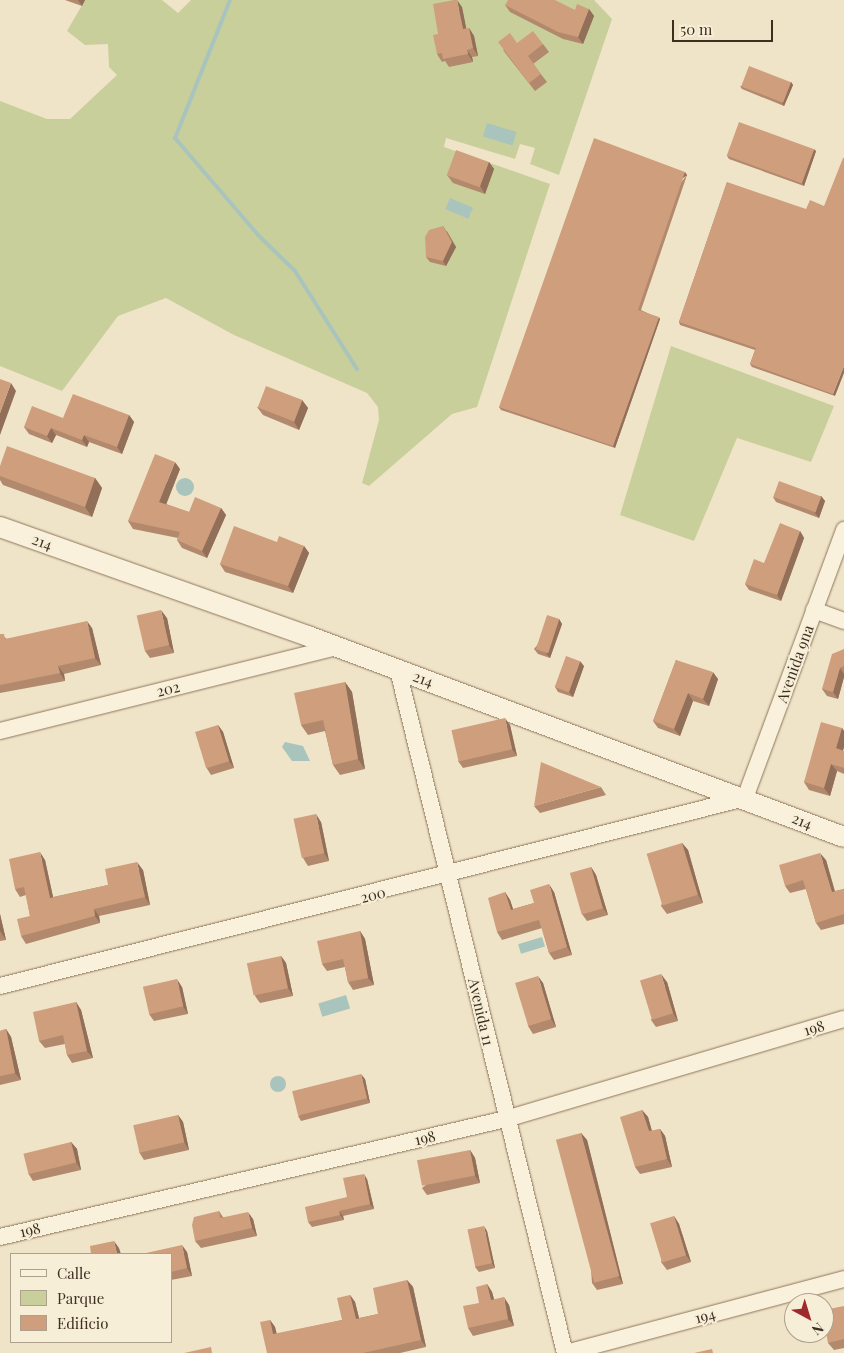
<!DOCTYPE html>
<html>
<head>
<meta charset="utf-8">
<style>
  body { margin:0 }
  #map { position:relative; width:844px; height:1353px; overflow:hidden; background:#f0e4c8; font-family:"Playfair Display",serif }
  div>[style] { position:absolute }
  .green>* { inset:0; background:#c9cf9b }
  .water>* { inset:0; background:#a9c4bc; transform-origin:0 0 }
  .round { border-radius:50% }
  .stream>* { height:4px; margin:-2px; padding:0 2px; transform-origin:2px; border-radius:2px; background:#a9c4bc }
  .roads { filter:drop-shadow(0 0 1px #8d765c) drop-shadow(0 0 1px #8d765c) }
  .minor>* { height:16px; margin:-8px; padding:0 8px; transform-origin:8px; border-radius:8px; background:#faf1dc }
  .tertiary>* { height:20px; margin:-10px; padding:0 10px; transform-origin:10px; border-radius:10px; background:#faf1dc }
  .wall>* { inset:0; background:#b2896c }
  .shaded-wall>* { inset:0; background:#916f58; transform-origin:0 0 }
  .building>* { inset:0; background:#cf9f7d; transform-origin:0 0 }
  span { translate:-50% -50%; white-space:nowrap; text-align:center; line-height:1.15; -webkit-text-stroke:4px #f7eed8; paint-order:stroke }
  .street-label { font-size:15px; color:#3d2e20 }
  .legend { position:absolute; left:10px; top:1253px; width:162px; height:90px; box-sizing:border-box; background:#f7eed8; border:1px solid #ada18e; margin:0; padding:6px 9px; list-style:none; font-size:15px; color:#3d2e20 }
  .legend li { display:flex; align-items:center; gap:10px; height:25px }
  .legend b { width:25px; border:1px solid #ada18e }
  .north { position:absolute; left:784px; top:1293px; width:50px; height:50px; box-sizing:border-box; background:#f7eed8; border:1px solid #ada18e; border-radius:50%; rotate:141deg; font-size:14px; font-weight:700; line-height:20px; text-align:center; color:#3d2e20 }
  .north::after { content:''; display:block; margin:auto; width:18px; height:22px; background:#9e2a2b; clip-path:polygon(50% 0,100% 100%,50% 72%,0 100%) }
  .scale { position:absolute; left:672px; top:20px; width:101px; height:22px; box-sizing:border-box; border:2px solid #3d2e20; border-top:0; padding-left:6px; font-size:15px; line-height:18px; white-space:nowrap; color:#3d2e20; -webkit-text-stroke:4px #f7eed8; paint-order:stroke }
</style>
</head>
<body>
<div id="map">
  <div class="green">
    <div style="clip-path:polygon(85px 0,162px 0,178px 13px,191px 0,594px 0,612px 19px,559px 175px,530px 164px,535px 148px,520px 144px,515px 159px,446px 138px,444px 147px,550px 184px,477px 407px,452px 414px,369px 486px,362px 483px,379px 420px,378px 407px,367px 393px,234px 335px,166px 298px,118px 316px,62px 391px,0 366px,0 101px,47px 119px,70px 119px,117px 75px,109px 67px,108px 44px,85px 45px,67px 31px)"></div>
    <div style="clip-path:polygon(671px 346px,834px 406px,811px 462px,737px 438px,694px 541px,620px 515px)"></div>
  </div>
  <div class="water">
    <div style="left:487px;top:123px;width:31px;height:14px;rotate:17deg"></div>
    <div style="left:450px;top:198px;width:25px;height:12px;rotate:23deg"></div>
    <div class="round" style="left:176px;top:478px;width:18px;height:18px"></div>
    <div style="clip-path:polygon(285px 742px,303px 746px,310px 761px,292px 761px,282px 747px)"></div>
    <div style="left:542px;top:937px;width:10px;height:25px;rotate:73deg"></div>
    <div style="left:346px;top:995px;width:14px;height:29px;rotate:73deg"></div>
    <div class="round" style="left:270px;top:1076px;width:16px;height:16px"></div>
  </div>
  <div class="stream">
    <div style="left:230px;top:0;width:149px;rotate:111.7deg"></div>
    <div style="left:175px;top:138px;width:129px;rotate:49.4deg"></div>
    <div style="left:259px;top:236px;width:50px;rotate:44.2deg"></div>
    <div style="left:295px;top:271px;width:116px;rotate:57.7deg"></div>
  </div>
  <div class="roads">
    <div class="minor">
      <div style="left:814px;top:610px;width:32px;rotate:20deg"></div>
      <div style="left:398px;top:670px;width:703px;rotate:76.26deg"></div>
      <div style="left:0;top:731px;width:347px;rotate:-14deg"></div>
      <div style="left:0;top:986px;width:768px;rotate:-14.16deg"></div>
      <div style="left:745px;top:798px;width:286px;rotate:-69.7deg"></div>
      <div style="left:0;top:1237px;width:520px;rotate:-13.13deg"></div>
      <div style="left:506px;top:1119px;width:352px;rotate:-16.5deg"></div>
      <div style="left:566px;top:1353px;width:288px;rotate:-14.9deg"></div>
    </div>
    <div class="tertiary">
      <div style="left:0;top:527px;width:327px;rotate:19.5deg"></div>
      <div style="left:308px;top:636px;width:572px;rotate:20.56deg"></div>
    </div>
  </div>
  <div class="wall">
    <div style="clip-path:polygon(65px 0,85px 0,82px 6px)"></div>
    <div style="clip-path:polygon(505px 5px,575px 10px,589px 9px,594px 16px,583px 44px,563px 39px,510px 12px)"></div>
    <div style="clip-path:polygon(462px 7px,466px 29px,469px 28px,474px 36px,478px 56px,472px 57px,473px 62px,449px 67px,445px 61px,442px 62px,437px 54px,438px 34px)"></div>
    <div style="clip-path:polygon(517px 43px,543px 44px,549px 52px,533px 64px,547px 82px,535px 91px,503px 50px)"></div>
    <div style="clip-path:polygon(791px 82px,793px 85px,784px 106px,742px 89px,740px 86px)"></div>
    <div style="clip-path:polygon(816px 151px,804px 186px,729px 159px,727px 156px)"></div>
    <div style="clip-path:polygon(489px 162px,494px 169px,485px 194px,453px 183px,447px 175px)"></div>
    <div style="clip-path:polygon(687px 175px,641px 310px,660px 319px,615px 448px,501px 410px,499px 407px)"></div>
    <div style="clip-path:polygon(727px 182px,835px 396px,752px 367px,750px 364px,755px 350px,680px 325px,679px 322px)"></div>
    <div style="clip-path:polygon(447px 231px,456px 247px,446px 266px,430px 262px,426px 257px)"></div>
    <div style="clip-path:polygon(302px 400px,308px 408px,299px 430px,263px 415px,257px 407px)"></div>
    <div style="clip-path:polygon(129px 415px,134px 422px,122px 454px,89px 442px,87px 447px,56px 435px,52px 443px,29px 434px,24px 427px,63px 418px)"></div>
    <div style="clip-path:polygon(0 466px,95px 478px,102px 488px,92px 517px,3px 485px,0 480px)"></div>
    <div style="clip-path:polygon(180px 469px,166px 504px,189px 512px,221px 508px,226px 515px,207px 558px,182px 548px,177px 540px,178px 538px,133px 529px,128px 521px)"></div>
    <div style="clip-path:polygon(821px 496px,825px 501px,819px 518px,776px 502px,773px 497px)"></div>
    <div style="clip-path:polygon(800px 531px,804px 538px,781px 601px,749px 590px,745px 584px,764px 563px)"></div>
    <div style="clip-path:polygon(277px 542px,304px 546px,309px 553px,293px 593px,225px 572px,220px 564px)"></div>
    <div style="clip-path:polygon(167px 618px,174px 653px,150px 658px,145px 651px)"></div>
    <div style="clip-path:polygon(559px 619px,562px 624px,550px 658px,538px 654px,534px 649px)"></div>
    <div style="clip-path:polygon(92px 628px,101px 665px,64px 674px,65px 681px,0 693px,0 634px,7px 639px)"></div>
    <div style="clip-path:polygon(844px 649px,844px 677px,838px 699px,827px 696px,822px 689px)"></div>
    <div style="clip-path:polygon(676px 660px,718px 679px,709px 706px,693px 701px,680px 736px,658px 728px,653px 721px)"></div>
    <div style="clip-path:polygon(584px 666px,573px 697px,558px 692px,555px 687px)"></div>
    <div style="clip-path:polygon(345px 682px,352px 692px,365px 769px,340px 775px,333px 765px,325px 731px,308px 735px,301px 725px)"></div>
    <div style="clip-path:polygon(218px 725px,223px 732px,234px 768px,211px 775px,206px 767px)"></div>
    <div style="clip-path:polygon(510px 725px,517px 756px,463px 768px,458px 761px)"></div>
    <div style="clip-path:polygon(842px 728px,844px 731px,844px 747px,843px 751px,844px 751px,844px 774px,837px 771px,830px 796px,809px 790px,804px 782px)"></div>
    <div style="clip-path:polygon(601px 787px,606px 795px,540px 813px,534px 806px)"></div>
    <div style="clip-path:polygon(321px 822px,329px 861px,308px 866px,303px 858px)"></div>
    <div style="clip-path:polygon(682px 843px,688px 850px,703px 903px,667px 914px,661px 906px)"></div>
    <div style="clip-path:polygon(45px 860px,53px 897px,108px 885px,143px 870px,150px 905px,99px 916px,100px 923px,26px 944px,21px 936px,30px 916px,26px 895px,20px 897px,15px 889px)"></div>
    <div style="clip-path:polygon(826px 860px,835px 891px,844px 889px,844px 924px,821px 930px,816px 923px,806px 889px,790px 893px,785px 886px)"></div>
    <div style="clip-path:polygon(591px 867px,596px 875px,608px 915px,587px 921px,582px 914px)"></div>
    <div style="clip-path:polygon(505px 892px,510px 900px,513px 909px,534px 903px,554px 892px,572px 955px,554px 960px,549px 953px,542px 928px,502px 940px,497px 932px)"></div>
    <div style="clip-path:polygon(0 914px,6px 940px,0 941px)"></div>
    <div style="clip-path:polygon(360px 931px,365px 939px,374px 985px,353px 990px,348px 982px,345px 967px,327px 971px,322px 964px)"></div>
    <div style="clip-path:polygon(281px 956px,286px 963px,293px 996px,260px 1003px,255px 996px)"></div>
    <div style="clip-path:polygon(667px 982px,678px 1021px,656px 1027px,651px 1020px)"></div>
    <div style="clip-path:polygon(543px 983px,556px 1027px,533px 1034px,528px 1026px)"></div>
    <div style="clip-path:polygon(182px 987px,188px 1014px,154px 1021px,149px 1014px)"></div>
    <div style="clip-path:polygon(76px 1002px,81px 1010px,93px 1058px,72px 1063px,67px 1055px,65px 1044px,45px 1048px,39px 1041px)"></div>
    <div style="clip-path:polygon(6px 1029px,11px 1037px,21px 1080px,0 1085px,0 1031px)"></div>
    <div style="clip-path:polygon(365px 1079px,370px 1103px,301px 1121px,298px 1116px)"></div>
    <div style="clip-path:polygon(642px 1110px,648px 1117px,652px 1131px,660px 1129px,665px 1136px,672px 1167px,640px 1174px,635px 1167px)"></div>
    <div style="clip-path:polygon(178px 1115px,183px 1122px,189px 1150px,144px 1160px,139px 1152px)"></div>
    <div style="clip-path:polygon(581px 1133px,587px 1140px,623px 1284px,597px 1290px,592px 1283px)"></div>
    <div style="clip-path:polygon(71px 1142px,77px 1149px,81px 1170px,33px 1181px,28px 1173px)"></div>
    <div style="clip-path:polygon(470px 1150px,475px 1158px,480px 1183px,427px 1195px,422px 1188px)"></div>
    <div style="clip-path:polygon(367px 1179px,374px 1209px,343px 1216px,344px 1220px,312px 1227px,308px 1222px,347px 1197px)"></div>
    <div style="clip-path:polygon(219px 1211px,223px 1217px,253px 1219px,257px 1236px,201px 1248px,195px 1241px)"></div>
    <div style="clip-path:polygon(674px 1216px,679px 1224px,691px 1262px,667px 1270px,661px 1262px)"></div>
    <div style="clip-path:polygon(487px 1231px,495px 1268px,479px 1272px,475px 1267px)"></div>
    <div style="clip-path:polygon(187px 1252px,192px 1276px,171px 1280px,171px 1254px)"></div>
    <div style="clip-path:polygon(407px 1280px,413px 1287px,426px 1347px,400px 1353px,267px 1353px,270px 1320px,275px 1327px,277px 1334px,342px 1320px,350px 1295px,355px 1302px,359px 1318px,378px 1314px)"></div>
    <div style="clip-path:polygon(487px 1284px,492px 1292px,494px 1299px,509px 1305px,514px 1326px,473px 1336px,468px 1328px)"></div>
    <div style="clip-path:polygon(844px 1306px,844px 1348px,834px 1350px,828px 1343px)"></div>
  </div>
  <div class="shaded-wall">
    <div style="clip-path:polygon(78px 0,85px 0,82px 6px)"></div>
    <div style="clip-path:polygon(457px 0,462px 7px,468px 37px,463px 29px)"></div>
    <div style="clip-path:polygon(589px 9px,594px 16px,583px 44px,578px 37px)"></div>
    <div style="clip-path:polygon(469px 28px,474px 36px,478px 56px,473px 48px)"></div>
    <div style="clip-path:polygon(467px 50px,472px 57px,473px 62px,468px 54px)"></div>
    <div style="clip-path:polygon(791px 82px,793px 85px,784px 106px,782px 103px)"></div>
    <div style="clip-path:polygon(814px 149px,816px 151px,804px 186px,802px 183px)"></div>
    <div style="clip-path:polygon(489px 162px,494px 169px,485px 194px,480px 186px)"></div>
    <div style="left:685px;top:172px;width:4px;height:146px;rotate:56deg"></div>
    <div style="clip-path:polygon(443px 226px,456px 247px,446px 266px,443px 261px)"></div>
    <div style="clip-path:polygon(659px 317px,660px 319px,615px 448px,613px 446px)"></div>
    <div style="clip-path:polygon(844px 366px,844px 373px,835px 396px,833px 394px)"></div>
    <div style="clip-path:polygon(11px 383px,16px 391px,0 435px,0 413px)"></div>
    <div style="clip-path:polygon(302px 400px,308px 408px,299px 430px,294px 422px)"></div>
    <div style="clip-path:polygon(129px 415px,134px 422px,122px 454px,117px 447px)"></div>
    <div style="clip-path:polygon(51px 428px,56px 435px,52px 443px,47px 436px)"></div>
    <div style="clip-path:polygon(84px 435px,89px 442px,87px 447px,82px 440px)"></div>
    <div style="clip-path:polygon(175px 462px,180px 469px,164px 510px,159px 502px)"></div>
    <div style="clip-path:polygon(95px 478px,102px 488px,92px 517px,85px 507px)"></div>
    <div style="clip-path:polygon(821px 496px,825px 501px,819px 518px,815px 513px)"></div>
    <div style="clip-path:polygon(221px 508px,226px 515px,207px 558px,202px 551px)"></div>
    <div style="clip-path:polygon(800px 531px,804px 538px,781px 601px,777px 595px)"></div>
    <div style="clip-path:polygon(304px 546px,309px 553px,293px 593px,288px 586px)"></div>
    <div style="clip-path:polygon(161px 610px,167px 618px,174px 653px,169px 645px)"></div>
    <div style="clip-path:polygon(559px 619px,562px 624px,550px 658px,546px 653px)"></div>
    <div style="clip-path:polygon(87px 621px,92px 628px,101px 665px,95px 658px)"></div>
    <div style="clip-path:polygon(580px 661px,584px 666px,573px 697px,569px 692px)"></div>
    <div style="clip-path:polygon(58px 666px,64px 674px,65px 681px,60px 673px)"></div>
    <div style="clip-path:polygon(840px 668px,844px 674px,844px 677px,838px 699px,833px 692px)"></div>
    <div style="clip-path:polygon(713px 672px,718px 679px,709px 706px,703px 699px)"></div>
    <div style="clip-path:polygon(345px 682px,352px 692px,365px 769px,358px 759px)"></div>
    <div style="clip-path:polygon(688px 693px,693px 701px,680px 736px,674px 729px)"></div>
    <div style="clip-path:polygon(505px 718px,510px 725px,517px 756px,512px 749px)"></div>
    <div style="clip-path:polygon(218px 725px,223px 732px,234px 768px,229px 761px)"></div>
    <div style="clip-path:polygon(842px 728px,844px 731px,844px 747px,841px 756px,836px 748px)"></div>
    <div style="clip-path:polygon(831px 764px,837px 771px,830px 796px,824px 788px)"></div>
    <div style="clip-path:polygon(316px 814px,321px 822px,329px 861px,324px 853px)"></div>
    <div style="clip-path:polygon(682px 843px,688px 850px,703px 903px,698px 895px)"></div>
    <div style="clip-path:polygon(40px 852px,45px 860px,55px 906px,50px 898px)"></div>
    <div style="clip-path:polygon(820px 853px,826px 860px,837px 900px,832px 892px)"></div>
    <div style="clip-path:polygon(137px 862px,143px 870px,150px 905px,145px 897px)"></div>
    <div style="clip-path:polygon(591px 867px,596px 875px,608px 915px,603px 908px)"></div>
    <div style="clip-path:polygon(549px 884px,554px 892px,572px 955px,567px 947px)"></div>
    <div style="clip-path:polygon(505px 892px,510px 900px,516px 918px,511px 910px)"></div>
    <div style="clip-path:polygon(94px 909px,99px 916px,100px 923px,95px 916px)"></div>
    <div style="clip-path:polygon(0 914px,6px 940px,0 931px)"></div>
    <div style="clip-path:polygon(360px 931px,365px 939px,374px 985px,368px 978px)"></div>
    <div style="clip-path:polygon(281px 956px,286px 963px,293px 996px,288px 988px)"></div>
    <div style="clip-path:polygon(661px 974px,667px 982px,678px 1021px,673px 1013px)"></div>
    <div style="clip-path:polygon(538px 976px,543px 983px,556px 1027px,551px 1019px)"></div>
    <div style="clip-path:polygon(177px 979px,182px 987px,188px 1014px,183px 1006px)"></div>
    <div style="clip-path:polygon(76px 1002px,81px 1010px,93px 1058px,87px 1051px)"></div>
    <div style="clip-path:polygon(6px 1029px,11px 1037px,21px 1080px,15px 1073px)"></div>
    <div style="clip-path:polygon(361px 1074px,365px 1079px,370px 1103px,367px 1098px)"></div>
    <div style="clip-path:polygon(642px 1110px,648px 1117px,654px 1139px,649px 1131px)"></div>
    <div style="clip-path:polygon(178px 1115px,183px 1122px,189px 1150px,184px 1142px)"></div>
    <div style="clip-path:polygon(660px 1129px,665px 1136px,672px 1167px,667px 1159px)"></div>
    <div style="clip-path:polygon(581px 1133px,587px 1140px,623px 1284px,618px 1276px)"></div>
    <div style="clip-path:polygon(71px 1142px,77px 1149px,81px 1170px,76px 1162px)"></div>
    <div style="clip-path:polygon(470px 1150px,475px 1158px,480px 1183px,475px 1176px)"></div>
    <div style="clip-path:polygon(364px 1174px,367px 1179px,374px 1209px,370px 1204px)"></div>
    <div style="clip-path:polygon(339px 1211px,343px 1216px,344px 1220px,340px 1215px)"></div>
    <div style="clip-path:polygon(248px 1212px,253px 1219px,257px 1236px,252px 1228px)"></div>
    <div style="clip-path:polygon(674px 1216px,679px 1224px,691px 1262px,686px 1255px)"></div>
    <div style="clip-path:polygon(484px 1226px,487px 1231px,495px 1268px,492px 1263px)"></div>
    <div style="clip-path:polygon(114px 1241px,119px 1248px,121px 1254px,117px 1254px)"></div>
    <div style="clip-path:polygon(182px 1245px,187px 1252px,192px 1276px,187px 1268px)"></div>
    <div style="clip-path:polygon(407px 1280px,413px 1287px,426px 1347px,421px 1340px)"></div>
    <div style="clip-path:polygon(487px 1284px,492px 1292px,496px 1307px,491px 1300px)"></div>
    <div style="clip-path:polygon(350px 1295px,355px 1302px,361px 1326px,356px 1319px)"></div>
    <div style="clip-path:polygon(504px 1297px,509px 1305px,514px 1326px,508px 1319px)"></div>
    <div style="clip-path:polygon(270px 1320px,275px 1327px,278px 1342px,273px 1334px)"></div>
  </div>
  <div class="building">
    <div style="clip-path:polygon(454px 0,457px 0,463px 29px,469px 28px,473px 48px,467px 50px,468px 54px,443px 59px,442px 53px,437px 54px,433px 35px,438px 34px,433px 4px)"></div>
    <div style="clip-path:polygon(508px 0,555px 0,575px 10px,577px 4px,589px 9px,578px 37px,558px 32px,505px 5px)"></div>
    <div style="clip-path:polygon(533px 31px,543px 44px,528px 56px,541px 74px,529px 83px,498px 42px,510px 33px,517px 43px)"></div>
    <div style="left:749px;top:66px;width:45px;height:22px;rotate:21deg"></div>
    <div style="left:739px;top:122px;width:80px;height:36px;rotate:20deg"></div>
    <div style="clip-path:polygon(594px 138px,685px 172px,638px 310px,659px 317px,613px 446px,499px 407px)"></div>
    <div style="left:456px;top:150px;width:35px;height:27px;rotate:20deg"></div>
    <div style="clip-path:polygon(843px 158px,844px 158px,844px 366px,833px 394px,750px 364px,756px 348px,679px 322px,727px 182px,806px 209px,810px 200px,824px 206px)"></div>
    <div style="clip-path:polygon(443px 226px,452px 242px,443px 261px,426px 257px,425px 237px,429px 230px)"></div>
    <div style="clip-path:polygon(0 379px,11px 383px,0 413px)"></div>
    <div style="left:266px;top:386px;width:39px;height:23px;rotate:21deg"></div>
    <div style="clip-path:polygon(73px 394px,129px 415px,117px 447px,84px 435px,82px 440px,51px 428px,47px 436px,24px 427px,32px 406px,63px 418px)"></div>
    <div style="clip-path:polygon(7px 446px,95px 478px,85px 507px,0 476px,0 466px)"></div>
    <div style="clip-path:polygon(155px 454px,175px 462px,159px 502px,189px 512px,195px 497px,221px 508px,202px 551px,177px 540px,180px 532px,128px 521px)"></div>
    <div style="left:779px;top:481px;width:45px;height:17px;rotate:20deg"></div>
    <div style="clip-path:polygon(780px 523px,800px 531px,777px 595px,745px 584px,754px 559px,764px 563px)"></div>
    <div style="clip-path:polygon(234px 526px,277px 542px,279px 536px,304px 546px,288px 586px,220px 564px)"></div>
    <div style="left:161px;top:610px;width:36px;height:25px;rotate:77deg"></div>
    <div style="left:547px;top:615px;width:13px;height:36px;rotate:18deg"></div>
    <div style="clip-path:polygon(87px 621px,95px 658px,58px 666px,60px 673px,0 685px,0 634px,4px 634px,5px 639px)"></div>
    <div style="clip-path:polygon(844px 649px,844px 666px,840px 668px,833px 692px,822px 689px,832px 654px)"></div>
    <div style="left:566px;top:656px;width:15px;height:33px;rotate:20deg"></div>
    <div style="clip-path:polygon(676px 660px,713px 672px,703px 699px,688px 693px,674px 729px,653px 721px)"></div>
    <div style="clip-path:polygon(345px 682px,358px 759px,333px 765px,323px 720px,301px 725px,294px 693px)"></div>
    <div style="left:505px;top:718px;width:32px;height:55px;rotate:77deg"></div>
    <div style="clip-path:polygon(821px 722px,842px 728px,836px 748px,844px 751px,844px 768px,831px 764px,824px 788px,804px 782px)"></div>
    <div style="left:218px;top:725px;width:38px;height:24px;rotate:73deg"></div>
    <div style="clip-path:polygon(541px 762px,601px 787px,534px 806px)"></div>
    <div style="left:316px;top:814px;width:40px;height:23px;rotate:78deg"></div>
    <div style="left:682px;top:843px;width:54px;height:37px;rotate:73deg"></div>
    <div style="clip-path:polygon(40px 852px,50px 898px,108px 885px,105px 869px,137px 862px,145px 897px,94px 909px,95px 916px,21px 936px,17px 919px,30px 916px,24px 887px,15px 889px,9px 859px)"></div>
    <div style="clip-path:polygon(820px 853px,832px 892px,844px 889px,844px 914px,816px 923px,803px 880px,785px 886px,779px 865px)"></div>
    <div style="left:591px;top:867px;width:43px;height:22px;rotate:74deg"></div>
    <div style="clip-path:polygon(549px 884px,567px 947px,549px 953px,539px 920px,497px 932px,488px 898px,505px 892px,511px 910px,534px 903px,530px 890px)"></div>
    <div style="clip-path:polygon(360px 931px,368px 978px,348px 982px,343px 959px,322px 964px,317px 941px)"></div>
    <div style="left:281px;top:956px;width:33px;height:35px;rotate:78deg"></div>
    <div style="left:661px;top:974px;width:41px;height:22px;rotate:73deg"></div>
    <div style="left:538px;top:976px;width:45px;height:24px;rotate:73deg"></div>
    <div style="left:177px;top:979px;width:28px;height:35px;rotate:77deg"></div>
    <div style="clip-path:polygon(76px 1002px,87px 1051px,67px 1055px,63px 1035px,39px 1041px,33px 1012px)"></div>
    <div style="clip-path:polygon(6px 1029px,15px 1073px,0 1076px,0 1031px)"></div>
    <div style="left:361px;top:1074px;width:25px;height:71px;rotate:76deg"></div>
    <div style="clip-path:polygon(642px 1110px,649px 1131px,660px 1129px,667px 1159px,635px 1167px,620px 1117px)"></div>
    <div style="left:178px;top:1115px;width:28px;height:46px;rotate:77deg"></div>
    <div style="left:581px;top:1133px;width:148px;height:26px;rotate:75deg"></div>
    <div style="left:71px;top:1142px;width:21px;height:49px;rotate:76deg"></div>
    <div style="left:470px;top:1150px;width:26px;height:54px;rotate:79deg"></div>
    <div style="clip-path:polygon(364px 1174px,370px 1204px,339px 1211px,340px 1215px,308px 1222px,305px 1207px,347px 1197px,343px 1178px)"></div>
    <div style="clip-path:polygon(219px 1211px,220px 1218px,248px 1212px,252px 1228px,195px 1241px,192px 1225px,194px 1217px)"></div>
    <div style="left:674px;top:1216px;width:41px;height:25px;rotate:73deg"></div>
    <div style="left:484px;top:1226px;width:38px;height:17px;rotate:78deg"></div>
    <div style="clip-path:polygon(114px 1241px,117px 1254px,91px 1254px,90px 1246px)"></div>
    <div style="clip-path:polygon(182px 1245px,187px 1268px,171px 1272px,171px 1254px,147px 1254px,146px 1253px)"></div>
    <div style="clip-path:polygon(407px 1280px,421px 1340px,363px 1353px,267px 1353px,260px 1322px,270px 1320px,273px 1334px,342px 1320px,337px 1298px,350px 1295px,356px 1319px,378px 1314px,373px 1288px)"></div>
    <div style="clip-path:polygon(487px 1284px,491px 1300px,504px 1297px,508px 1319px,468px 1328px,463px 1306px,479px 1303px,476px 1287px)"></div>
    <div style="clip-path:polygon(844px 1306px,844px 1339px,828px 1343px,824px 1322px,824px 1310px)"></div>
    <div style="clip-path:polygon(211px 1347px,212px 1353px,184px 1353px)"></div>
    <div style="clip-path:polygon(712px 1349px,713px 1353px,694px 1353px)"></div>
  </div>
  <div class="street-label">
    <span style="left:42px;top:542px;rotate:20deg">214</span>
    <span style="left:795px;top:664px;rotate:-70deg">Avenida 9na</span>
    <span style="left:423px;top:679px;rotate:20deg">214</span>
    <span style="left:168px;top:689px;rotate:-14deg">202</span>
    <span style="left:802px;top:821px;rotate:22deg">214</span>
    <span style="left:373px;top:895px;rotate:-14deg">200</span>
    <span style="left:481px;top:1012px;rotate:77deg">Avenida 11</span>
    <span style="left:814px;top:1028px;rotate:-16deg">198</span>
    <span style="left:425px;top:1138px;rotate:-13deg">198</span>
    <span style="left:30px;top:1230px;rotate:-13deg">198</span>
    <span style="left:705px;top:1316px;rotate:-15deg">194</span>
  </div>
  <ul class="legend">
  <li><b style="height:6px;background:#faf1dc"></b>Calle</li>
  <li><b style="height:14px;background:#c9cf9b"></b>Parque</li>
  <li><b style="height:14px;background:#cf9f7d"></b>Edificio</li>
  </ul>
  <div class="north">N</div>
  <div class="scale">50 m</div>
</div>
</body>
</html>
